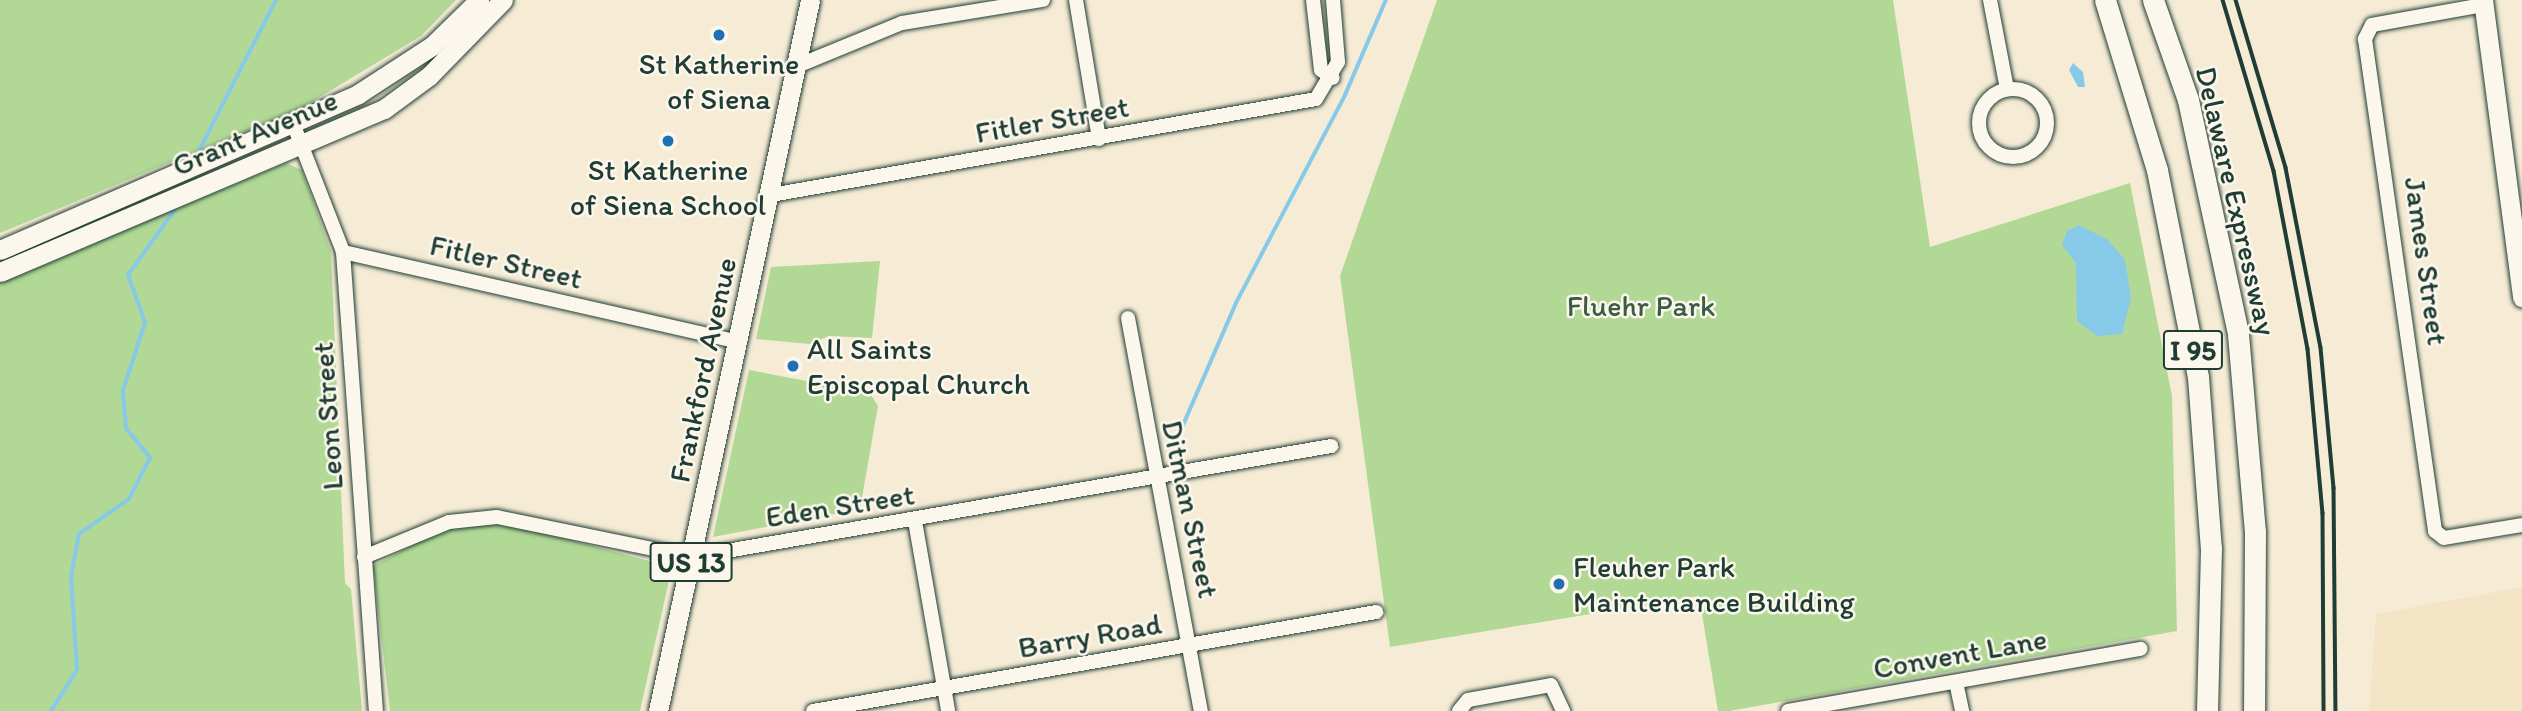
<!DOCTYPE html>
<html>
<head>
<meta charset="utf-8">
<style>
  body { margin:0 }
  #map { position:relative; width:2522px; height:711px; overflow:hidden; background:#f6ecd6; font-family:Itim,sans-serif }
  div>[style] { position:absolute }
  .built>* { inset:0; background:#f3e4c6 }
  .green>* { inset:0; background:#b1d995 }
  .water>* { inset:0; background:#87c9e8 }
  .stream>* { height:3.5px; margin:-1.75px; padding:0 1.75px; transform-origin:1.75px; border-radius:1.75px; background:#87c9e8 }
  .roads { filter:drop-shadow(0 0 2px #1f3d34) drop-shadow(0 0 2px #1f3d34) }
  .minor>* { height:14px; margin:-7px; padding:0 7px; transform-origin:7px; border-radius:7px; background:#fbf7ec }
  .minor>.ring { margin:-7px; padding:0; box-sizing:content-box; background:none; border:14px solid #fbf7ec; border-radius:50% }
  .major>* { height:19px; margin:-9.5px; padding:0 9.5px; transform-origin:9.5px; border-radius:9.5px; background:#fbf7ec }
  .highway>* { height:21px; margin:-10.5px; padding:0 10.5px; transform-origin:10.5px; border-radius:10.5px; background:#fbf7ec }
  .rail>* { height:3.5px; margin:-1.75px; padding:0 1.75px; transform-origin:1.75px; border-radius:1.75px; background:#1f3d34 }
  .dots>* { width:19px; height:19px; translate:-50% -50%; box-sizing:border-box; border:4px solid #fbf7ec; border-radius:50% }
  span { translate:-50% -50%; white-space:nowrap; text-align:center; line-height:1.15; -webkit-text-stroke:5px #fbf7ec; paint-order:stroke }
  .shield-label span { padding:2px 5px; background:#fbf7ec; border:2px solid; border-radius:5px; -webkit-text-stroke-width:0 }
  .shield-label { font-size:28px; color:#1f3d34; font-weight:700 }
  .poi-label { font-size:30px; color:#1f3d34 }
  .left { translate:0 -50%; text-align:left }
  .street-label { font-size:30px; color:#1f3d34 }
  .park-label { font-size:30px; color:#3c5c47 }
</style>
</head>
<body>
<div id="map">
  <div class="built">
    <div style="clip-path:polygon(2522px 587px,2522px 711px,2369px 711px,2376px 614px)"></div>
  </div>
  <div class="green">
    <div style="clip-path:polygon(0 0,456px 0,421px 36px,305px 106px,0 233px)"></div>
    <div style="clip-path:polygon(1437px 0,1893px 0,1930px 247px,2130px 183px,2172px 396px,2177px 631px,1729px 711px,1718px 711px,1699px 596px,1390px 647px,1340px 276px)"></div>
    <div style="clip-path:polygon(286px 163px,302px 170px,331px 252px,345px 583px,351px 589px,362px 711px,0 711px,0 281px)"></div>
    <div style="clip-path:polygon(880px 261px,872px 338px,829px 336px,810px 344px,756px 339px,771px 267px)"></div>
    <div style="clip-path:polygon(749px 370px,870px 393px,878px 406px,860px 509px,713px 537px)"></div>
    <div style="clip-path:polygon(505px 523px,672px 567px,640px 711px,390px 711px,373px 566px,441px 530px)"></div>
  </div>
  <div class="water">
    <div style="clip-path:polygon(2073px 63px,2083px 72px,2085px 87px,2078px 87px,2069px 70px)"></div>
    <div style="clip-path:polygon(2079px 225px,2107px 239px,2125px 260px,2131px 298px,2122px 334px,2097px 336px,2077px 321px,2076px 263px,2062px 245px,2067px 231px)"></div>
  </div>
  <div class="stream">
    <div style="left:200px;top:149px;width:167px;rotate:-63deg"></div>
    <div style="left:1177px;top:439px;width:148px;rotate:-66.5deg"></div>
    <div style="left:1236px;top:303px;width:235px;rotate:-62.3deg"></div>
    <div style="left:1345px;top:95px;width:103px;rotate:-66.7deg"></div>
    <div style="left:51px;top:711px;width:49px;rotate:-57.6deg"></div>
    <div style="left:77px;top:670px;width:93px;rotate:-93.7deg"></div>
    <div style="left:71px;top:577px;width:44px;rotate:-79.5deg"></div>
    <div style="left:79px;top:534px;width:61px;rotate:-35deg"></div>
    <div style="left:129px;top:499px;width:46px;rotate:-62.9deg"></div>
    <div style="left:150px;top:458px;width:38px;rotate:-129deg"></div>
    <div style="left:126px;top:428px;width:38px;rotate:-95deg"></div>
    <div style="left:123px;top:390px;width:71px;rotate:-71.8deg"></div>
    <div style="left:145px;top:323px;width:51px;rotate:-109.5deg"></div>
    <div style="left:128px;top:275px;width:79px;rotate:-54.3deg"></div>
  </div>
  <div class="roads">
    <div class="minor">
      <div style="left:1076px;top:0;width:141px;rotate:80.6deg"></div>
      <div style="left:1313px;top:0;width:70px;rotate:83.5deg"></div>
      <div style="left:1321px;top:70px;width:14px;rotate:34deg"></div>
      <div style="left:1990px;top:0;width:91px;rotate:79.2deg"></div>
      <div style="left:2483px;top:5px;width:113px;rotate:169.8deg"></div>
      <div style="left:2372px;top:25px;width:16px;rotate:117deg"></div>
      <div style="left:2365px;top:39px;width:497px;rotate:81.9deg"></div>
      <div style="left:2435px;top:531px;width:11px;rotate:38deg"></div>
      <div style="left:2444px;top:538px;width:79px;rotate:-9.5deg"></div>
      <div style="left:797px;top:66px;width:113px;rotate:-22.3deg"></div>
      <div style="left:902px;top:23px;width:143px;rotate:-9.3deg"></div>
      <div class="ring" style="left:1979px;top:89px;width:54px;height:54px"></div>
      <div style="left:294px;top:126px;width:135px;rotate:68.7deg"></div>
      <div style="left:343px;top:252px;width:460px;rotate:85.9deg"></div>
      <div style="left:771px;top:195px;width:553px;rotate:-9.99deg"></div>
      <div style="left:1316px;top:99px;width:43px;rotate:-59.3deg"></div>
      <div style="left:1338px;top:62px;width:62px;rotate:-94.6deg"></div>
      <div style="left:343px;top:252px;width:406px;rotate:12.8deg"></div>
      <div style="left:1128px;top:318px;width:400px;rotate:79.5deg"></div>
      <div style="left:915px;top:521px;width:193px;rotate:80.1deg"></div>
      <div style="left:364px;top:557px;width:92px;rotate:-22.4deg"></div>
      <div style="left:449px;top:522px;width:48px;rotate:-5.9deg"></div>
      <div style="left:497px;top:517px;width:199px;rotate:11.6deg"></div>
      <div style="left:692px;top:557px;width:649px;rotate:-9.85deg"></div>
      <div style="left:1956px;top:682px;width:30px;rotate:78deg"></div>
      <div style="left:813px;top:711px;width:572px;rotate:-9.97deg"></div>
      <div style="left:1459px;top:711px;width:14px;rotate:-51deg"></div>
      <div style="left:1468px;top:700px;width:84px;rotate:-10.2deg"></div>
      <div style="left:1551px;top:685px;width:29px;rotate:65deg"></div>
      <div style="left:1788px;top:711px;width:358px;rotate:-10deg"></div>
    </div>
    <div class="major">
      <div style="left:2483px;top:0;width:300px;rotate:82.5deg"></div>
      <div style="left:0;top:250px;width:391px;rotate:-23.5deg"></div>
      <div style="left:358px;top:94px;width:88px;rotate:-33deg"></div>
      <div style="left:432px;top:46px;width:66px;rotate:-44.4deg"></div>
      <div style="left:0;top:272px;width:417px;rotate:-23deg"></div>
      <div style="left:384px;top:109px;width:56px;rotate:-36.3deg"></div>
      <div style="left:429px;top:76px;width:106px;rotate:-45.8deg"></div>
      <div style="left:658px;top:711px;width:727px;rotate:-77.93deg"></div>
    </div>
    <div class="highway">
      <div style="left:2105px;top:0;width:178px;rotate:73deg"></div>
      <div style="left:2157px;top:170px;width:211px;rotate:78.8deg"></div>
      <div style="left:2198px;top:377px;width:171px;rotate:85.7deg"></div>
      <div style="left:2211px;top:548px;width:163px;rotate:91.4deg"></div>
      <div style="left:2153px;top:0;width:106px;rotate:70.7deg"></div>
      <div style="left:2188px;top:100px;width:239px;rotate:77.9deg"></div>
      <div style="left:2238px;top:334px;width:198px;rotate:85.1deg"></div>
      <div style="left:2255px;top:531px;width:180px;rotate:90.3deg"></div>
    </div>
  </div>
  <div class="rail">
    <div style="left:2223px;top:0;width:178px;rotate:73.4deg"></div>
    <div style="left:2274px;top:171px;width:181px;rotate:79.2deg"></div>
    <div style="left:2308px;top:349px;width:165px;rotate:84.8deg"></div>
    <div style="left:2323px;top:513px;width:198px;rotate:89.7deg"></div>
    <div style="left:2236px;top:0;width:175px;rotate:73.4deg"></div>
    <div style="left:2286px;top:168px;width:183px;rotate:79deg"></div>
    <div style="left:2321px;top:348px;width:141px;rotate:84.7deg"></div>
    <div style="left:2334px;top:488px;width:223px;rotate:89.5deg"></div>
  </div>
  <div class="dots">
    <div style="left:719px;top:35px;background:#1f6fb2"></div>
    <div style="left:668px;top:141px;background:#1f6fb2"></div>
    <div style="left:793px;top:366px;background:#1f6fb2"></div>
    <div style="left:1559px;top:584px;background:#1f6fb2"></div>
  </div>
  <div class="shield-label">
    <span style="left:2193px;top:350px">I 95</span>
    <span style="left:691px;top:562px">US 13</span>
  </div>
  <div class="poi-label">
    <span style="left:719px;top:81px">St Katherine<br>of Siena</span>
    <span style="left:668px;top:187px">St Katherine<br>of Siena School</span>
    <span class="left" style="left:807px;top:366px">All Saints<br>Episcopal Church</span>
    <span class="left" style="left:1573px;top:584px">Fleuher Park<br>Maintenance Building</span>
  </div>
  <div class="street-label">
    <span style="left:1052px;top:120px;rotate:-10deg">Fitler Street</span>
    <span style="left:255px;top:133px;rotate:-23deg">Grant Avenue</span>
    <span style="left:2236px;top:201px;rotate:77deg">Delaware Expressway</span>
    <span style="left:2426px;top:261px;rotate:82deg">James Street</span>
    <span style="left:506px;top:262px;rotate:13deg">Fitler Street</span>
    <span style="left:703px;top:370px;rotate:-78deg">Frankford Avenue</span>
    <span style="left:328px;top:416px;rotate:-94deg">Leon Street</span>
    <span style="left:840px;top:506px;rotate:-9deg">Eden Street</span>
    <span style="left:1190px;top:509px;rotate:78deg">Ditman Street</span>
    <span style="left:1090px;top:636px;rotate:-10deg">Barry Road</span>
    <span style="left:1960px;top:654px;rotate:-10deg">Convent Lane</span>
  </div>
  <div class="park-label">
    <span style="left:1641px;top:306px">Fluehr Park</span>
  </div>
</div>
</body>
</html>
